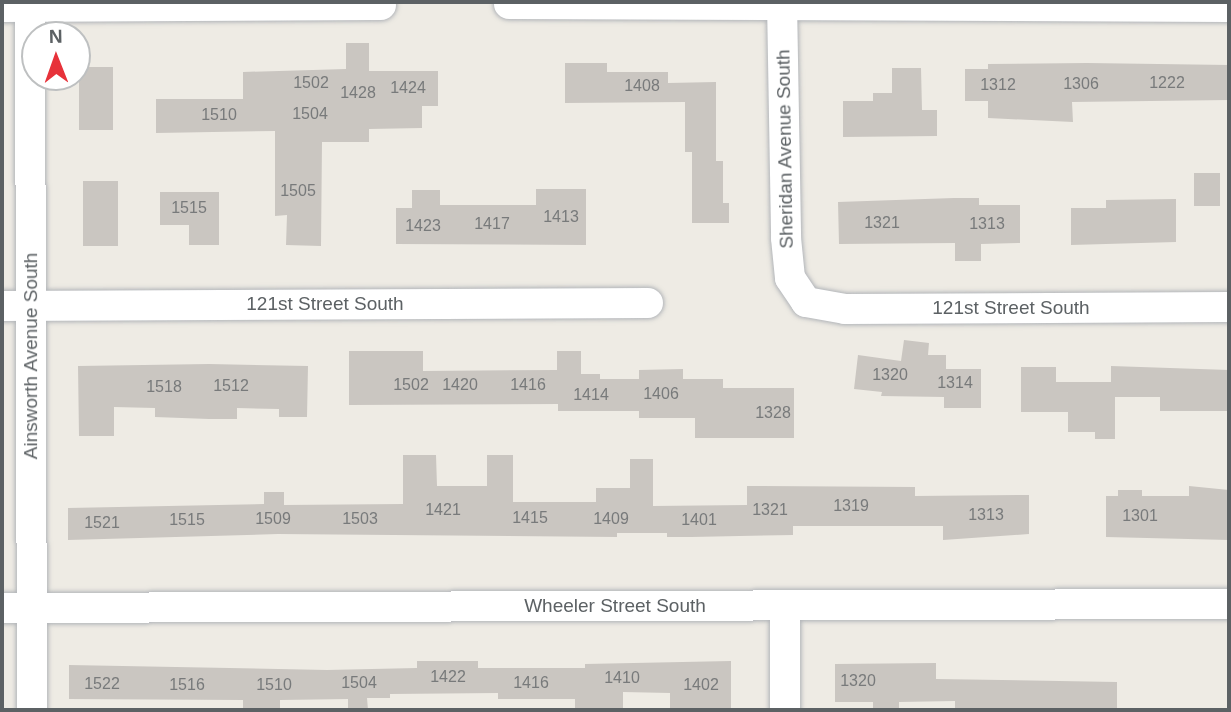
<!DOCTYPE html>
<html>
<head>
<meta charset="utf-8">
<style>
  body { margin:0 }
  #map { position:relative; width:1231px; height:712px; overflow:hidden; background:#eeebe4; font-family:Helvetica,sans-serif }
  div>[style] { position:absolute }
  .building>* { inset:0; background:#cac6c1; transform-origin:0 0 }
  .roads { filter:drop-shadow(0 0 2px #b2b5b9) drop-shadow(0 0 2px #b2b5b9) }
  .minor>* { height:30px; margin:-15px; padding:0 15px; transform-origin:15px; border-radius:15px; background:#fff }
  span { translate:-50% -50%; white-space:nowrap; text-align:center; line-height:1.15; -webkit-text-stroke:5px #fff; paint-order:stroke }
  .number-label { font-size:16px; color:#787a7b }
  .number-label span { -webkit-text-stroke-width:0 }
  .street-label { font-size:19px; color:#5c6164 }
  .frame { position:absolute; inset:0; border:4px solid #5c6164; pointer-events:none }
  .north { position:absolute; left:21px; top:21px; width:70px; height:70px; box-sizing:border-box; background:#fff; border:2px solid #bec0c1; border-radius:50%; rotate:359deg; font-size:19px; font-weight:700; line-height:28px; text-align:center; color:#5c6164 }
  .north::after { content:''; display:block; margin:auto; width:24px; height:32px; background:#e7323a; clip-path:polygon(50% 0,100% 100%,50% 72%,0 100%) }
</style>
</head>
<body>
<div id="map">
  <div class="building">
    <div style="clip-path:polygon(346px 43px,369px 43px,369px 71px,438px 71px,438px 106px,422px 106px,422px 128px,369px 129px,369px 142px,322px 142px,321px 246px,286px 245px,287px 215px,275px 216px,275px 131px,156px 133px,156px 99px,243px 99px,243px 72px,346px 69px)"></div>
    <div style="clip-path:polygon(565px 63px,607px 63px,607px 72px,668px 72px,668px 83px,716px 82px,716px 161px,723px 161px,723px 203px,729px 203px,729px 223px,692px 223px,692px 152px,685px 152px,685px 102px,565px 103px)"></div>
    <div style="clip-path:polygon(1087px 63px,1229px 65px,1229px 100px,1072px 102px,1073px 122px,988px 118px,988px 101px,965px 101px,965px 69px,988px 69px,988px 64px)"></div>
    <div style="left:79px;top:67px;width:34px;height:63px"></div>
    <div style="clip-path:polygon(892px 68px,921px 68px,922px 110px,937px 110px,937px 136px,843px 137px,843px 101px,873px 101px,873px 93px,892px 93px)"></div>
    <div style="left:1194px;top:173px;width:26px;height:33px"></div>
    <div style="left:83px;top:181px;width:35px;height:65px"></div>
    <div style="clip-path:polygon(536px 189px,586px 189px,586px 245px,396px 244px,396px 208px,412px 208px,412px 190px,440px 190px,440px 205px,536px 205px)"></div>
    <div style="clip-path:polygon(160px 192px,219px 192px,219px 245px,189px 245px,189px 225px,160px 225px)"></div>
    <div style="clip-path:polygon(954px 198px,979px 198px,979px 205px,1020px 205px,1020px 243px,981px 244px,981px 261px,955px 261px,955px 243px,839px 244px,838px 202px)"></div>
    <div style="clip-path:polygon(1176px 199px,1176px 242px,1071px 245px,1071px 208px,1106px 208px,1106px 200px)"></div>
    <div style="clip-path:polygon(904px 340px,929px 343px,928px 355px,946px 355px,946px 369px,981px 369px,981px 408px,944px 408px,944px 397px,881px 396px,882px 392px,854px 389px,858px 355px,901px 361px)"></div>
    <div style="clip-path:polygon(349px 351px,423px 351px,423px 371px,557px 370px,557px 351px,581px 351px,581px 374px,600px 374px,600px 379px,639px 379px,639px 370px,683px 369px,683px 379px,723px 379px,723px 388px,794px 388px,794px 438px,695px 438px,695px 418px,639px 418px,639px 411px,558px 411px,558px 404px,349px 405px)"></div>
    <div style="clip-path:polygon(209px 364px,308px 366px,307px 417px,279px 417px,279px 409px,237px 408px,237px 419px,209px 419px,155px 417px,155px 408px,114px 407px,114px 436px,79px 436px,78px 366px)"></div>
    <div style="clip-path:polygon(1111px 366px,1229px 370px,1229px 411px,1160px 411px,1160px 397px,1115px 397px,1115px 439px,1095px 439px,1095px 432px,1068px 432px,1068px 412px,1021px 412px,1021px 367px,1056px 367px,1056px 382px,1111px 382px)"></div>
    <div style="clip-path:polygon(403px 455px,436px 455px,437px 486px,487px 486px,487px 455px,513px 455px,513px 502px,596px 502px,596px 488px,630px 488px,630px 459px,653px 459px,653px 506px,747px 505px,747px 486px,915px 487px,915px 496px,1029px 495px,1029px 534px,943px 540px,943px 526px,793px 526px,793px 535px,691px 537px,667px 537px,667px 533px,617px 533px,617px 537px,278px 534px,68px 540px,68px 508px,264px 504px,264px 492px,284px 492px,284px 505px,403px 504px)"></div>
    <div style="clip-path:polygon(1189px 486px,1229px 490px,1229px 540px,1106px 537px,1106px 496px,1118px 496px,1118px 490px,1142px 490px,1142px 496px,1189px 496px)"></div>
    <div style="clip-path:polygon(417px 661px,478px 661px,478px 668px,585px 668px,585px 664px,731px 661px,731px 709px,670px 710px,670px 693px,623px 692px,623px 708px,612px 710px,575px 710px,575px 699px,498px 699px,498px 693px,390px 694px,390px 698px,367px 698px,368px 710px,348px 710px,348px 699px,280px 700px,280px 710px,243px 710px,243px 700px,69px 699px,69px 665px,327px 670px,417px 668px)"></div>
    <div style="clip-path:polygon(936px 663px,936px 679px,1117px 682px,1117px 710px,955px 710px,955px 701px,899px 702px,899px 710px,873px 710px,873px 702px,835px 702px,835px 664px)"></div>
  </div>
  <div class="roads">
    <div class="minor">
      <div style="left:30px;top:2px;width:708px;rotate:89.84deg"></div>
      <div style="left:782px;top:2px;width:236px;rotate:89deg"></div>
      <div style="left:786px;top:238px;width:40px;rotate:84.3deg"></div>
      <div style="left:790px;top:278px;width:29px;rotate:56deg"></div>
      <div style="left:806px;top:302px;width:40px;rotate:10deg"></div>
      <div style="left:845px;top:309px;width:384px;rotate:-0.3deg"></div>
      <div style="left:509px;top:4px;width:720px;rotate:0.24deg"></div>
      <div style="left:2px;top:7px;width:379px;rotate:-0.3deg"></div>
      <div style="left:2px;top:306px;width:646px;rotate:-0.27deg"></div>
      <div style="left:785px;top:606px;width:104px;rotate:90deg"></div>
      <div style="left:2px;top:608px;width:1227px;rotate:-0.19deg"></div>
    </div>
  </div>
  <div class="number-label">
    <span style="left:311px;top:83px">1502</span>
    <span style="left:1167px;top:83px">1222</span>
    <span style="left:1081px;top:84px">1306</span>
    <span style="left:998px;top:85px">1312</span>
    <span style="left:642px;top:86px">1408</span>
    <span style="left:408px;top:88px">1424</span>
    <span style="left:358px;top:93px">1428</span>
    <span style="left:310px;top:114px">1504</span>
    <span style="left:219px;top:115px">1510</span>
    <span style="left:298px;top:191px">1505</span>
    <span style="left:189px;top:208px">1515</span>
    <span style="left:561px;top:217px">1413</span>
    <span style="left:882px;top:223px">1321</span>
    <span style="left:492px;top:224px">1417</span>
    <span style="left:987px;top:224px">1313</span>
    <span style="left:423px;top:226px">1423</span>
    <span style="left:890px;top:375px">1320</span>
    <span style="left:955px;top:383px">1314</span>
    <span style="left:411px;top:385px">1502</span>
    <span style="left:460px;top:385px">1420</span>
    <span style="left:528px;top:385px">1416</span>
    <span style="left:231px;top:386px">1512</span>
    <span style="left:164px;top:387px">1518</span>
    <span style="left:661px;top:394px">1406</span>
    <span style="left:591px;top:395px">1414</span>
    <span style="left:773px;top:413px">1328</span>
    <span style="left:851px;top:506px">1319</span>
    <span style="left:443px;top:510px">1421</span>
    <span style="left:770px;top:510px">1321</span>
    <span style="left:986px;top:515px">1313</span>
    <span style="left:1140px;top:516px">1301</span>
    <span style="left:530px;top:518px">1415</span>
    <span style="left:273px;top:519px">1509</span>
    <span style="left:360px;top:519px">1503</span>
    <span style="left:611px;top:519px">1409</span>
    <span style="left:187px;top:520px">1515</span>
    <span style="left:699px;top:520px">1401</span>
    <span style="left:102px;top:523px">1521</span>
    <span style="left:448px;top:677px">1422</span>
    <span style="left:622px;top:678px">1410</span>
    <span style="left:858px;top:681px">1320</span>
    <span style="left:359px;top:683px">1504</span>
    <span style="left:531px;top:683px">1416</span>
    <span style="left:102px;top:684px">1522</span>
    <span style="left:187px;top:685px">1516</span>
    <span style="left:274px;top:685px">1510</span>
    <span style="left:701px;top:685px">1402</span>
  </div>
  <div class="street-label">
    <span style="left:785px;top:149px;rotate:-91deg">Sheridan Avenue South</span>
    <span style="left:325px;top:304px">121st Street South</span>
    <span style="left:1011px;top:308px">121st Street South</span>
    <span style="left:31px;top:356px;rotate:-90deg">Ainsworth Avenue South</span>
    <span style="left:615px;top:606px">Wheeler Street South</span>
  </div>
  <div class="frame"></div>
  <div class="north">N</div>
</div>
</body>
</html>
